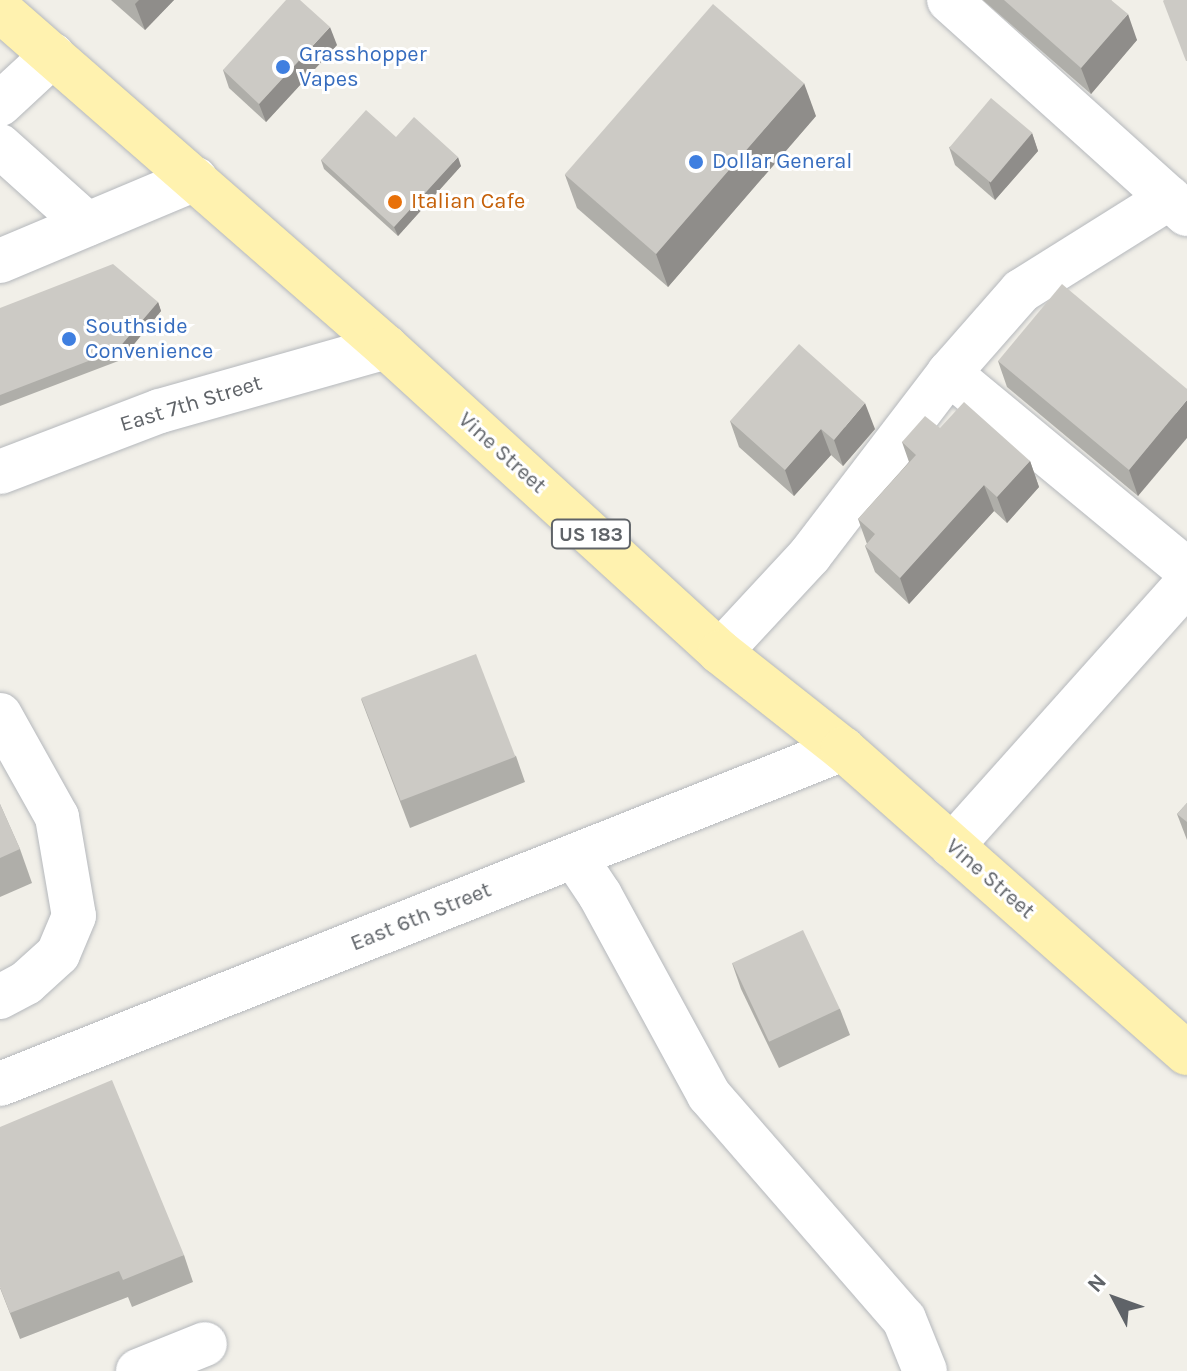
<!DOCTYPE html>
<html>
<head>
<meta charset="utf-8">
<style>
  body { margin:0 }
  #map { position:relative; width:1187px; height:1371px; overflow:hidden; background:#f1efe8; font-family:Karla,sans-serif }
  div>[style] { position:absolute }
  .roads { filter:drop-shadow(0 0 2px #b5b8bc) drop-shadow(0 0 2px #b5b8bc) }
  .minor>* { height:44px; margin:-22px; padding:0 22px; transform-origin:22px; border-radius:22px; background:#fff }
  .major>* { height:44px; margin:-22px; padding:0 22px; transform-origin:22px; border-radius:22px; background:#fff2af }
  .wall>* { inset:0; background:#afaea9 }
  .shaded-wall>* { inset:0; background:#8f8d8a }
  .building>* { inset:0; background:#cccac5; transform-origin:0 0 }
  .dots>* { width:22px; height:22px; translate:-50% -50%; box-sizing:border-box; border:4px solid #fff; border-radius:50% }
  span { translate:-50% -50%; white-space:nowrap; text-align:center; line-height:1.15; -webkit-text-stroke:6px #fff; paint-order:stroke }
  .shield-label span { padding:2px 6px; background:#fff; border:2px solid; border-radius:6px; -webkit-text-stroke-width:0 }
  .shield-label { font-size:20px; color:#5f6368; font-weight:700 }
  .shop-label { font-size:22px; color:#366cbe }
  .left { translate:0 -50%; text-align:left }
  .food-label { font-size:22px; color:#c56008 }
  .street-label { font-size:22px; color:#5f6368 }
  .north { position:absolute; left:1075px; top:1259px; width:80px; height:80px; -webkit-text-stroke:6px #fff; paint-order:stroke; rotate:311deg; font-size:22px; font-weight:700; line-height:32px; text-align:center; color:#5f6368 }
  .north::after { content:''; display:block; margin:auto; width:28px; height:36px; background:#5f6368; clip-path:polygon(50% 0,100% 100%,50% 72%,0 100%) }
</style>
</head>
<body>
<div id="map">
  <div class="roads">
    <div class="minor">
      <div style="left:949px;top:0;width:320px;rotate:42deg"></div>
      <div style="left:0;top:104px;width:72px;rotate:-42.8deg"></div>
      <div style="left:0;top:146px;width:117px;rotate:41.9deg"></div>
      <div style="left:0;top:261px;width:212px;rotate:-22.8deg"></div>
      <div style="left:949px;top:373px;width:309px;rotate:39.6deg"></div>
      <div style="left:0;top:472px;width:171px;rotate:-20.9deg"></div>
      <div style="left:160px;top:411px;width:235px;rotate:-15.8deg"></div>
      <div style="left:720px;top:652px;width:132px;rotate:-47.1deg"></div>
      <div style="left:810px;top:555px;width:229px;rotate:-52.6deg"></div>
      <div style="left:949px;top:373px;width:109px;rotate:-48.7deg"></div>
      <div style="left:1021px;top:291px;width:175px;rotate:-32.1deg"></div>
      <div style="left:0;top:715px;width:117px;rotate:60.8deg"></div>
      <div style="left:57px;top:817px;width:100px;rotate:80.3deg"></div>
      <div style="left:74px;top:916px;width:41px;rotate:112.8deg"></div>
      <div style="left:58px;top:954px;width:43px;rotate:137.8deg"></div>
      <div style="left:26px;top:983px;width:30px;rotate:152deg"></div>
      <div style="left:952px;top:846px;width:353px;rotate:-48.2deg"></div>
      <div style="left:574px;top:856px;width:47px;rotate:56.3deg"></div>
      <div style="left:600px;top:895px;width:228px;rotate:61.4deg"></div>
      <div style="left:709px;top:1095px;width:297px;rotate:49deg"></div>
      <div style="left:904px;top:1319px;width:56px;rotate:68deg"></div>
      <div style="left:0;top:1084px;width:907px;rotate:-21.67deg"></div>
      <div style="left:138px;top:1371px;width:72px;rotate:-21.9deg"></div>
    </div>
    <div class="major">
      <div style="left:0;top:10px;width:512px;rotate:41.12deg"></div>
      <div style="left:386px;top:347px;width:452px;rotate:42.4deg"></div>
      <div style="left:720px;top:652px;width:157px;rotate:38.3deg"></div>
      <div style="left:843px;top:749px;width:459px;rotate:41.5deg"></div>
    </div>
  </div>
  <div class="wall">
    <div style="clip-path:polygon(111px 0,174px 0,145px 30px)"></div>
    <div style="clip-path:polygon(983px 0,1111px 0,1137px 40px,1091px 94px)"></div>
    <div style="clip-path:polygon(337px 45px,266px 122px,229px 88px,223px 70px)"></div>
    <div style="clip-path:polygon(816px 116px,668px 287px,577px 208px,565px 175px)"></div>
    <div style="clip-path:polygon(1032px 133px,1038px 151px,995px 200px,955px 165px,949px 147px)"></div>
    <div style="clip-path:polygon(396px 137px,461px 166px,398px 236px,324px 169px,321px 160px)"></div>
    <div style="clip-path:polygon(158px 302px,161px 311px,121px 360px,0 406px,0 308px)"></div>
    <div style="clip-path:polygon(998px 361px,1187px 389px,1138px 496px,1007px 387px)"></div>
    <div style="clip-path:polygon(730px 421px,875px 429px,843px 466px,831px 455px,794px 496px,739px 447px)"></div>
    <div style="clip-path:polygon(940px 428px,1030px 461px,1039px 487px,1007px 523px,994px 511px,909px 604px,875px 572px,865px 546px,867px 544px,858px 519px,909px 462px,902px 442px)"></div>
    <div style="clip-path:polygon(361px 699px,516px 756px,525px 782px,410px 828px)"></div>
    <div style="clip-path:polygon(1187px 803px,1187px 840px,1177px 814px)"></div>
    <div style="clip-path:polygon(0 804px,20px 849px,32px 883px,0 897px)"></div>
    <div style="clip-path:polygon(732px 963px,840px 1009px,850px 1035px,779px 1068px,741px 989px)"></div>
    <div style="clip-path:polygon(184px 1255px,193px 1282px,132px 1307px,128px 1297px,20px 1339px,0 1288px)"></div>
  </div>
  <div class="shaded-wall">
    <div style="clip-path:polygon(139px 0,174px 0,145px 30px,135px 4px)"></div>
    <div style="clip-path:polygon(1128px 14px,1137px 40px,1091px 94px,1081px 68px)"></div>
    <div style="clip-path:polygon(330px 27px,337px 45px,266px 122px,259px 104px)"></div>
    <div style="clip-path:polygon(804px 83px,816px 116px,668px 287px,656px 254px)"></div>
    <div style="clip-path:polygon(1032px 133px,1038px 151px,995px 200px,989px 182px)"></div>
    <div style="clip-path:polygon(458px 157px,461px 166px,398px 236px,394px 227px)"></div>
    <div style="clip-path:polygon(158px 302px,161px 311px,121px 360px,117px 350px)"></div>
    <div style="clip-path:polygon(1187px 400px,1187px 438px,1138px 496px,1129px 470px)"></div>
    <div style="clip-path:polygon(865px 403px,875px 429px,843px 466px,834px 440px)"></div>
    <div style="clip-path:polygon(821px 429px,831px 455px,794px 496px,785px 470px)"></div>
    <div style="clip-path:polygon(1030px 461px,1039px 487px,1007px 523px,997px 497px)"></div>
    <div style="clip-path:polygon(984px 485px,994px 511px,909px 604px,900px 578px)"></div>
  </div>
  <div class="building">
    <div style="clip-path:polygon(286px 0,300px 0,330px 27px,259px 104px,223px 70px)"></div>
    <div style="clip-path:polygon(1004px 0,1111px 0,1128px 14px,1081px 68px)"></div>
    <div style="clip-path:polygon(1164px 0,1187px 0,1187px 61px,1186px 61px,1163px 1px)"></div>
    <div style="left:713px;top:4px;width:121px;height:226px;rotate:41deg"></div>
    <div style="left:991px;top:98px;width:54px;height:65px;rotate:40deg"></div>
    <div style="clip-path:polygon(366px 110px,396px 137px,414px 117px,458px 157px,394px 227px,321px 160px)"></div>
    <div style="clip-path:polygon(113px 264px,158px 302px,117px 350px,0 395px,0 308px)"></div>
    <div style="clip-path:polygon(1062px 284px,1187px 389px,1187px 400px,1129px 470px,998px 361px)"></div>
    <div style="clip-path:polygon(799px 344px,865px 403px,834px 440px,821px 429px,785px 470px,730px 421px)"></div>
    <div style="clip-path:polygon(964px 402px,1030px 461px,997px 497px,984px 485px,900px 578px,865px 546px,875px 534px,858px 519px,916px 455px,902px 442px,925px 416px,940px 428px)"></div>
    <div style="left:476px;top:654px;width:110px;height:123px;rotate:69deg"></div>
    <div style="clip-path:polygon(1187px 803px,1187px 822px,1177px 814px)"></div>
    <div style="clip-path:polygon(0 804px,20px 849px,0 858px)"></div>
    <div style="left:803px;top:930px;width:87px;height:78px;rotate:65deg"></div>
    <div style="clip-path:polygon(112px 1080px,184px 1255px,123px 1280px,119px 1271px,10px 1313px,0 1287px,0 1127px)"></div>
  </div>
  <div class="dots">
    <div style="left:283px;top:67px;background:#3f7fe0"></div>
    <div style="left:696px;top:162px;background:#3f7fe0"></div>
    <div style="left:395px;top:202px;background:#e8710a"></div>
    <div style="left:69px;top:339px;background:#3f7fe0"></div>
  </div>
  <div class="shield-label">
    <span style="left:591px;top:534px">US 183</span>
  </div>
  <div class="shop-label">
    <span class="left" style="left:299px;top:67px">Grasshopper<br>Vapes</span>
    <span class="left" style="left:712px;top:162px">Dollar General</span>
    <span class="left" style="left:85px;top:339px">Southside<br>Convenience</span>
  </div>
  <div class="food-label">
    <span class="left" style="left:411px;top:202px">Italian Cafe</span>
  </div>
  <div class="street-label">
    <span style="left:191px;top:404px;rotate:-17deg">East 7th Street</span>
    <span style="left:502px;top:453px;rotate:42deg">Vine Street</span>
    <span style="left:990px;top:879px;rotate:41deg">Vine Street</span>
    <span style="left:421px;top:917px;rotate:-22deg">East 6th Street</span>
  </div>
  <div class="north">N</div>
</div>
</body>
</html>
